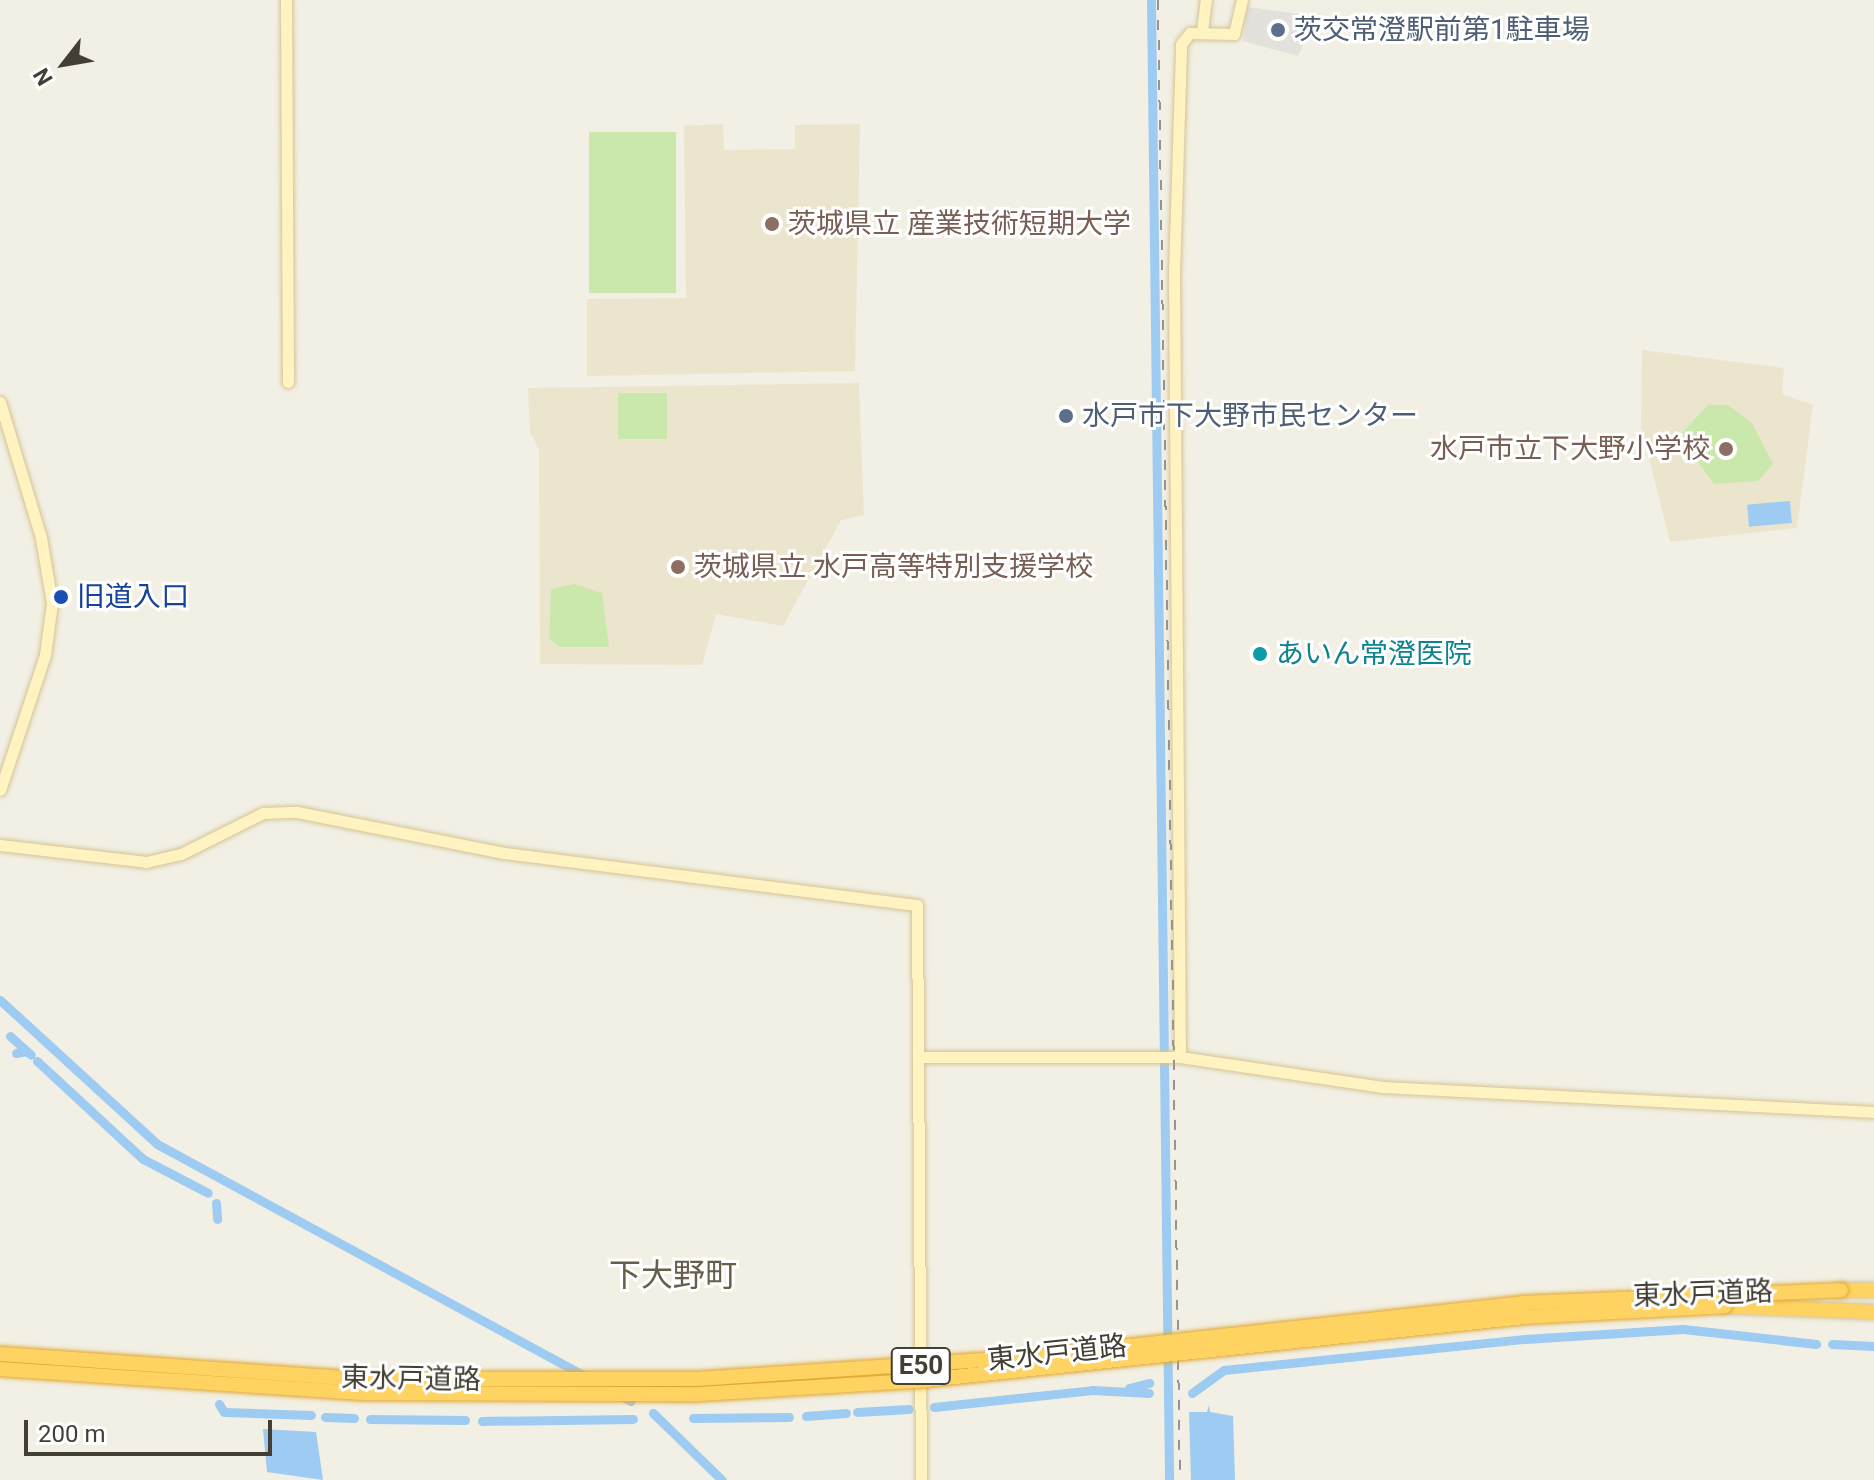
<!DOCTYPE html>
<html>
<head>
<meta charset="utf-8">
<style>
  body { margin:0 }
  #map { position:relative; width:1874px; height:1480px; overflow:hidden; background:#f2efe4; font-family:Roboto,"Noto Sans JP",sans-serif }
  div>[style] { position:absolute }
  .education>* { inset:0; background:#ece5cd }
  .green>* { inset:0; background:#cae8ab; transform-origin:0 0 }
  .parking>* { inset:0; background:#e3e1dc }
  .water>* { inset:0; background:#9ecbf1; transform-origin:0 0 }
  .canal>* { height:9px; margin:-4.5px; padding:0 4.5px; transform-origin:4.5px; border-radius:4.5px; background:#9ecbf1 }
  .roads { filter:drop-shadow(0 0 2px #d4c592) drop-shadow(0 0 2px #d4c592) }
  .secondary>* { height:11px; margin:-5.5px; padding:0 5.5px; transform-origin:5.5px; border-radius:5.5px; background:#fff3c1 }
  .highway>* { height:14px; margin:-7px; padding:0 7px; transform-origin:7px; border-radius:7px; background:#ffd362 }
  .rail>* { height:2px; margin-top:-1px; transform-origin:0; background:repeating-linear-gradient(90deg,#949494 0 10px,transparent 0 20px) }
  .bridges { filter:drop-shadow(0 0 2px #e0a830) drop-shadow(0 0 2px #e0a830) }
  .highway-bridge>* { height:14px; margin:-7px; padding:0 7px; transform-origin:7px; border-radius:7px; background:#ffd362 }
  .dots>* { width:22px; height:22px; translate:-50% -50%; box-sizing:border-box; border:4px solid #fff; border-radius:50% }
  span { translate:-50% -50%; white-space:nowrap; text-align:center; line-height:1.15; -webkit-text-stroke:6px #fff; paint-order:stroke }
  .shield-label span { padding:2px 6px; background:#fff; border:2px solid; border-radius:6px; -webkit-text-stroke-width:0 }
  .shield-label { font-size:26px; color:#443f34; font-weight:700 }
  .service-label { font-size:28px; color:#4e5e75 }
  .left { translate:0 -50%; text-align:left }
  .education-label { font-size:28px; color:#785e54 }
  .right { translate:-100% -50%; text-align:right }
  .transit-label { font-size:28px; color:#164399 }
  .culture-label { font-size:28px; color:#0d838f }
  .street-label { font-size:28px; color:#443f34 }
  .quarter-label { font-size:32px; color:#675d4b }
  .north { position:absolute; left:24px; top:24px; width:80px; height:80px; -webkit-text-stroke:6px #fff; paint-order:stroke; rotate:239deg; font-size:22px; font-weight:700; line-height:32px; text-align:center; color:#443f34 }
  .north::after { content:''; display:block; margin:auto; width:28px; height:36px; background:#443f34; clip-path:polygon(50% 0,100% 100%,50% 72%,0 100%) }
  .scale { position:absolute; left:24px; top:1420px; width:248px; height:36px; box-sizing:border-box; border:4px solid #443f34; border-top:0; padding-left:10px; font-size:24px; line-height:28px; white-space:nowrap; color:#443f34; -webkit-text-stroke:6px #fff; paint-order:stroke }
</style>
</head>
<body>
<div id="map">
  <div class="education">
    <div style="clip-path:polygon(723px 124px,724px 150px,795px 149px,795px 125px,860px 124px,855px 371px,587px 376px,587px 299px,686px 298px,684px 126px)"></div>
    <div style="clip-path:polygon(1642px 350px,1784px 368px,1782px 394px,1813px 405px,1797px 528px,1670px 542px,1641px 427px)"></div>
    <div style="clip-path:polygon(859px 383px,864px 515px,841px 520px,783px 626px,716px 614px,702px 665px,540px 664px,539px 449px,530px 432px,528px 388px)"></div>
  </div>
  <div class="green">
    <div style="left:589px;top:132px;width:87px;height:161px"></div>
    <div style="left:667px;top:393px;width:46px;height:49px;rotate:90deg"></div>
    <div style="clip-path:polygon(1708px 405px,1728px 405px,1752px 423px,1773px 464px,1758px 481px,1714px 484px,1679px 436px)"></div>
    <div style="clip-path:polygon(575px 584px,602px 593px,609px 647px,559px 647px,549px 638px,551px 589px)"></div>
  </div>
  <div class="parking">
    <div style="clip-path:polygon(1247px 7px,1315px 16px,1298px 56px,1243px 41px)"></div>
  </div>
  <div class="water">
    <div style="left:1790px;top:501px;width:22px;height:43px;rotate:85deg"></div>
    <div style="clip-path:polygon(1209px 1405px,1210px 1412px,1233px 1416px,1235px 1480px,1191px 1480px,1189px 1412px,1207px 1412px)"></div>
    <div style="clip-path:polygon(263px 1429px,316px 1432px,323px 1480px,267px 1472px)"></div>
  </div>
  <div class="canal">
    <div style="left:1151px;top:0;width:1480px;rotate:89.3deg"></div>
    <div style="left:0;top:1000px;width:213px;rotate:42.5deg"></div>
    <div style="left:157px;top:1144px;width:539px;rotate:28.47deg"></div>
    <div style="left:10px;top:1036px;width:28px;rotate:42deg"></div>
    <div style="left:16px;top:1053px;width:11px;rotate:-10deg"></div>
    <div style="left:37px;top:1061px;width:144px;rotate:42.8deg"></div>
    <div style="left:143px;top:1159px;width:73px;rotate:27.6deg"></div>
    <div style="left:216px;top:1203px;width:16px;rotate:86deg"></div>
    <div style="left:1832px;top:1344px;width:42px;rotate:2.7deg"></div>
    <div style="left:1129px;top:1388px;width:21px;rotate:-14deg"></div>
    <div style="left:1192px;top:1393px;width:39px;rotate:-36deg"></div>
    <div style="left:1224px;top:1370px;width:303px;rotate:-5.9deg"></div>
    <div style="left:1525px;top:1339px;width:158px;rotate:-3.6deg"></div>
    <div style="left:1683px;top:1329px;width:134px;rotate:6.4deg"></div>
    <div style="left:219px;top:1404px;width:9px;rotate:58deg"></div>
    <div style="left:224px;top:1412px;width:87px;rotate:2deg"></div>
    <div style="left:934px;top:1407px;width:159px;rotate:-6.1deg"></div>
    <div style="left:1092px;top:1390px;width:57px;rotate:3deg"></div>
    <div style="left:857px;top:1412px;width:52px;rotate:-3.3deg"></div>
    <div style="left:653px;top:1413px;width:96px;rotate:44.2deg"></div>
    <div style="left:806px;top:1416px;width:40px;rotate:-4.3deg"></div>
    <div style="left:325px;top:1417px;width:29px;rotate:2deg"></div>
    <div style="left:693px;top:1418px;width:96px;rotate:-0.6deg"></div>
    <div style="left:370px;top:1419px;width:95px;rotate:0.6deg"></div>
    <div style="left:482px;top:1421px;width:151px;rotate:-0.8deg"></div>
  </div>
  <div class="roads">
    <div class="secondary">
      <div style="left:286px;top:0;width:382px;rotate:89.7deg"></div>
      <div style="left:1202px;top:31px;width:31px;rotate:-83deg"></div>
      <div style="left:0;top:402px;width:142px;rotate:73.2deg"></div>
      <div style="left:41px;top:538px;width:66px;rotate:80.4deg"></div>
      <div style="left:52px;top:603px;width:52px;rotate:97.7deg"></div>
      <div style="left:45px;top:655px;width:142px;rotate:108.4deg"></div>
      <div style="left:0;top:845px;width:147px;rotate:6.6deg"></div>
      <div style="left:146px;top:862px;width:36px;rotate:-13deg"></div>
      <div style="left:181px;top:854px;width:92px;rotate:-26.6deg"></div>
      <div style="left:263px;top:813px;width:34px;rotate:-2deg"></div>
      <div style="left:297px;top:812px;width:211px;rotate:11.2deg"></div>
      <div style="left:504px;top:853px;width:416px;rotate:7.2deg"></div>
      <div style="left:917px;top:905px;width:575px;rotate:89.6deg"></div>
      <div style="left:920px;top:1057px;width:260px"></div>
      <div style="left:1180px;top:1057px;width:205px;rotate:8.4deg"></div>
      <div style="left:1383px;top:1087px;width:492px;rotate:2.9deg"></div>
      <div style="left:1180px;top:1057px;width:784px;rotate:-90.44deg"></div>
      <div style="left:1174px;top:273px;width:229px;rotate:-88.2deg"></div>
      <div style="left:1181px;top:44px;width:14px;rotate:-51deg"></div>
      <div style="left:1190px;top:33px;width:44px;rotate:1.3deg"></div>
      <div style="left:1234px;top:34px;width:35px;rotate:-77deg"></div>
    </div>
    <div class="highway">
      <div style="left:1841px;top:1290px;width:33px"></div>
      <div style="left:1725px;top:1306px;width:149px;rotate:2.3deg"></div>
    </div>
  </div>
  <div class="rail">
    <div style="left:1158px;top:0;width:1480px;rotate:89.15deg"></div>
  </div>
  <div class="bridges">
    <div class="highway-bridge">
      <div style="left:0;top:1354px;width:363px;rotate:4deg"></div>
      <div style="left:362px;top:1379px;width:335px"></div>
      <div style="left:697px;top:1379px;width:333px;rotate:-3.8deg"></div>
      <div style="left:1029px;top:1357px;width:497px;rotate:-6.2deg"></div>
      <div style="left:1523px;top:1303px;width:318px;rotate:-2.3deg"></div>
      <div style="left:0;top:1369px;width:364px;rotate:3.8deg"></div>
      <div style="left:363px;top:1393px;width:336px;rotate:0.2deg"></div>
      <div style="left:699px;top:1394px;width:227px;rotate:-3.5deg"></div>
      <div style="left:926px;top:1380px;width:601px;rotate:-6.01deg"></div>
      <div style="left:1524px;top:1317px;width:201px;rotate:-3.1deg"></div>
    </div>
  </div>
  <div class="dots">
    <div style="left:1278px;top:30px;background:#5c6f8a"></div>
    <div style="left:772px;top:224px;background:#8d6e63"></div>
    <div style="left:1066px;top:416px;background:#5c6f8a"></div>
    <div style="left:1726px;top:449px;background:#8d6e63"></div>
    <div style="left:678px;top:567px;background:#8d6e63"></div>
    <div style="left:61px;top:597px;background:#1a4fb4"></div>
    <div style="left:1260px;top:654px;background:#0f9aa8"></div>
  </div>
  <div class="shield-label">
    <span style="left:921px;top:1366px">E50</span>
  </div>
  <div class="service-label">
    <span class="left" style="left:1294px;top:30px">茨交常澄駅前第1駐車場</span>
    <span class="left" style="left:1082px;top:416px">水戸市下大野市民センター</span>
  </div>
  <div class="education-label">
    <span class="left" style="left:788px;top:224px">茨城県立 産業技術短期大学</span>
    <span class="right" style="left:1710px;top:449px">水戸市立下大野小学校</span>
    <span class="left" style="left:694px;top:567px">茨城県立 水戸高等特別支援学校</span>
  </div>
  <div class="transit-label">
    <span class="left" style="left:77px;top:597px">旧道入口</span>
  </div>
  <div class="culture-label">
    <span class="left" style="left:1276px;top:654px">あいん常澄医院</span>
  </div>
  <div class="street-label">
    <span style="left:1703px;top:1294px;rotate:-2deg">東水戸道路</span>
    <span style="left:1057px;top:1353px;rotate:-6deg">東水戸道路</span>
    <span style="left:411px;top:1379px;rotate:1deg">東水戸道路</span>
  </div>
  <div class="quarter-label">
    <span style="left:673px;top:1275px">下大野町</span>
  </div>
  <div class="north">N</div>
  <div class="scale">200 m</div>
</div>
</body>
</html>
